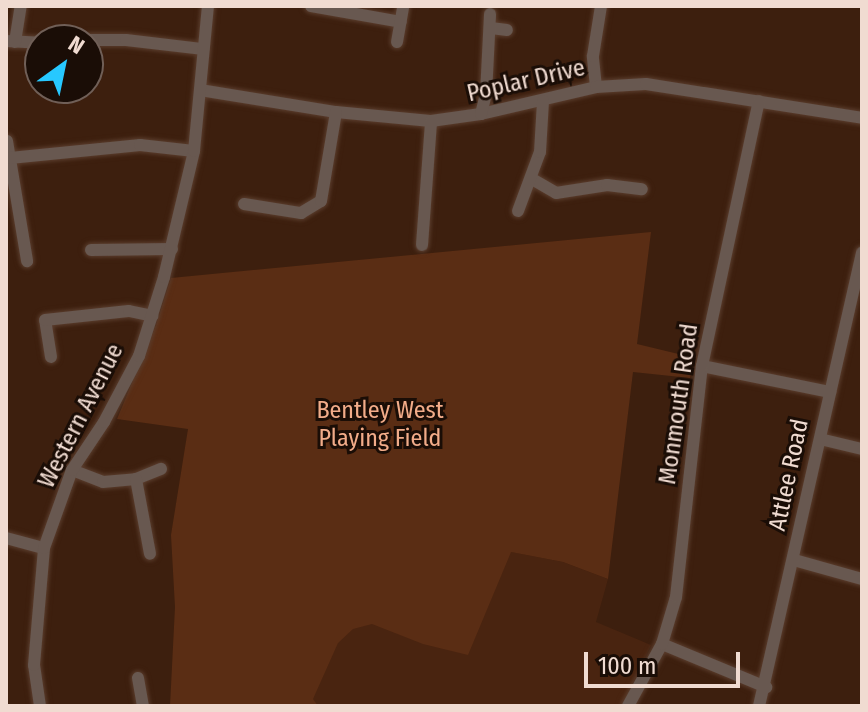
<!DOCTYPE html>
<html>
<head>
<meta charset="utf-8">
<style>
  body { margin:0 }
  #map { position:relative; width:868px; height:712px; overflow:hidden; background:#3d1f0e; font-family:"Fira Sans Condensed",sans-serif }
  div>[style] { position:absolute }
  .built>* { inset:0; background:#492410 }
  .green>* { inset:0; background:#5a2d14 }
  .roads { filter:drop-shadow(0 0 2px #5a3d2d) drop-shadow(0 0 2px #5a3d2d) }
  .street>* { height:12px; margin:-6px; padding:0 6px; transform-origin:6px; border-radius:6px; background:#685850 }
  span { translate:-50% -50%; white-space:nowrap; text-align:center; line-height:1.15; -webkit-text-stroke:6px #1a0d06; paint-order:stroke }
  .street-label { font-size:24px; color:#f0dbd1 }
  .park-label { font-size:24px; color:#f2ac89 }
  .frame { position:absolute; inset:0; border:8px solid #f0dbd1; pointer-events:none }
  .north { position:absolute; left:24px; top:24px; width:80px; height:80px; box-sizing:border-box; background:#1a0d06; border:2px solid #705f57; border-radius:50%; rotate:33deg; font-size:22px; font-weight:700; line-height:32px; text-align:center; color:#f0dbd1 }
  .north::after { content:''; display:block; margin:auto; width:28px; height:36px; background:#27c8ff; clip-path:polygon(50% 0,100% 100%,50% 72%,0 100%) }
  .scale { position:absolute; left:584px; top:652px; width:156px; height:36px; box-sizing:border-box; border:4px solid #f0dbd1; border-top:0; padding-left:10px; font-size:24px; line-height:28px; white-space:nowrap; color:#f0dbd1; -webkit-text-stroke:6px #1a0d06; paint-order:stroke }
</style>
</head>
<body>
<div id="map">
  <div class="built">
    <div style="clip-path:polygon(491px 548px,563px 562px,608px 579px,596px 622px,651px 645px,622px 706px,293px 706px,332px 594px)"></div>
  </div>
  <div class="green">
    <div style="clip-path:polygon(651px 232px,637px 344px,695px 358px,690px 378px,633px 372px,608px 579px,563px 562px,511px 552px,468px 655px,423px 644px,372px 624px,353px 629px,338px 643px,313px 699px,318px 706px,170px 706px,175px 607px,171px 535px,188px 429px,117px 419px,156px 325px,171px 278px)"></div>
  </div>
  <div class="roads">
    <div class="street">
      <div style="left:311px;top:6px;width:91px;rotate:10.1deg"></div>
      <div style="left:491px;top:28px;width:16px;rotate:7deg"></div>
      <div style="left:88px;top:40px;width:38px"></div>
      <div style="left:126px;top:40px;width:78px;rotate:6.7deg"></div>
      <div style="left:6px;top:41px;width:34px;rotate:3deg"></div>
      <div style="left:15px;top:42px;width:36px;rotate:-81deg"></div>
      <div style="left:397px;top:42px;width:36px;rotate:-80deg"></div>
      <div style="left:596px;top:87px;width:31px;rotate:-96deg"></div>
      <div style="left:593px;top:56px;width:51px;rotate:-80.9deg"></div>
      <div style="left:200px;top:90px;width:138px;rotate:9.2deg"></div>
      <div style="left:336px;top:112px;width:95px;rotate:5.4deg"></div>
      <div style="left:431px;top:121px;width:50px;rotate:-8deg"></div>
      <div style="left:481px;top:114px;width:118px;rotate:-13.2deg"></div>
      <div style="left:596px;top:87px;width:50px;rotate:-3.4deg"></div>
      <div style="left:646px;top:84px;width:219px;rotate:8.9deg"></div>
      <div style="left:481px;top:114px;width:21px;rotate:-76deg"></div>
      <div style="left:486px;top:94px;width:80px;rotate:-87.1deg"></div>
      <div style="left:7px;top:141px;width:122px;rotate:80.5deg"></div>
      <div style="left:10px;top:158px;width:131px;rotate:-5.7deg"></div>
      <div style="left:140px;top:145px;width:54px;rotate:6.3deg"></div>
      <div style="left:532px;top:179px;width:28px;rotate:30deg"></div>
      <div style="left:556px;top:193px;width:52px;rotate:-8.9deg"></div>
      <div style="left:607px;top:185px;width:35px;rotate:7deg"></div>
      <div style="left:244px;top:204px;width:58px;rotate:9deg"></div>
      <div style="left:301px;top:213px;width:23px;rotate:-31deg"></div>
      <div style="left:321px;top:201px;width:90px;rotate:-80.4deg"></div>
      <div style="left:518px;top:211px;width:63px;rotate:-69.6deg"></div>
      <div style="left:540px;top:152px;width:51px;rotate:-86.6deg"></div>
      <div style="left:422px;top:245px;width:124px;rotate:-85.8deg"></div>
      <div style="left:91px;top:250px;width:81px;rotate:-0.7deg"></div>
      <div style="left:51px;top:357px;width:37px;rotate:-99deg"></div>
      <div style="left:45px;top:320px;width:84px;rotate:-6.1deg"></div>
      <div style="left:129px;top:311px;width:24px;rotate:12deg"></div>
      <div style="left:702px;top:366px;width:131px;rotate:11.5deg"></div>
      <div style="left:820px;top:439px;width:43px;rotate:13.4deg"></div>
      <div style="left:72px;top:470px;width:33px;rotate:21deg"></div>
      <div style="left:103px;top:482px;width:33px;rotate:-5deg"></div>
      <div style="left:136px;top:479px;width:27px;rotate:-22deg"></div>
      <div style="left:136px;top:479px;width:76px;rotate:79.4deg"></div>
      <div style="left:6px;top:538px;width:39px;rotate:15deg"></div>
      <div style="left:794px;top:560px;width:71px;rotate:15.6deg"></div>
      <div style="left:662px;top:644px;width:113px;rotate:22.5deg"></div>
      <div style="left:138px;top:678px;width:28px;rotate:80deg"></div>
      <div style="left:40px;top:706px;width:41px;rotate:-98.3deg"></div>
      <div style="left:34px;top:665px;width:117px;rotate:-85.1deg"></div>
      <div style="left:44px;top:548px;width:83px;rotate:-70.3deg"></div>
      <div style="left:72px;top:470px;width:58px;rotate:-56.3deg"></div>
      <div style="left:104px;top:422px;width:75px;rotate:-62.1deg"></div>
      <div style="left:139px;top:356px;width:83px;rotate:-72.4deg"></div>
      <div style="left:164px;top:277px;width:130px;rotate:-76.6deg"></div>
      <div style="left:194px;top:151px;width:146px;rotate:-84.5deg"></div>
      <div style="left:628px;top:706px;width:71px;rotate:-61.3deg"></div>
      <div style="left:662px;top:644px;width:49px;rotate:-73.4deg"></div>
      <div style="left:676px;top:597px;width:232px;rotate:-83.6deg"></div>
      <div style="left:702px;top:366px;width:271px;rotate:-77.9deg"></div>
      <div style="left:759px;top:706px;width:465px;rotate:-77.2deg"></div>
    </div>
  </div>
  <div class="street-label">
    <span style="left:526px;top:81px;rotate:-13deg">Poplar Drive</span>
    <span style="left:679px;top:404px;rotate:-82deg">Monmouth Road</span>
    <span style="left:81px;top:416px;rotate:-63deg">Western Avenue</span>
    <span style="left:789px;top:475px;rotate:-78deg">Attlee Road</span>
  </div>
  <div class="park-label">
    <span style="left:380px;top:425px">Bentley West<br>Playing Field</span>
  </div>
  <div class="frame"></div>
  <div class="north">N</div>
  <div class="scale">100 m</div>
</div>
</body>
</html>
